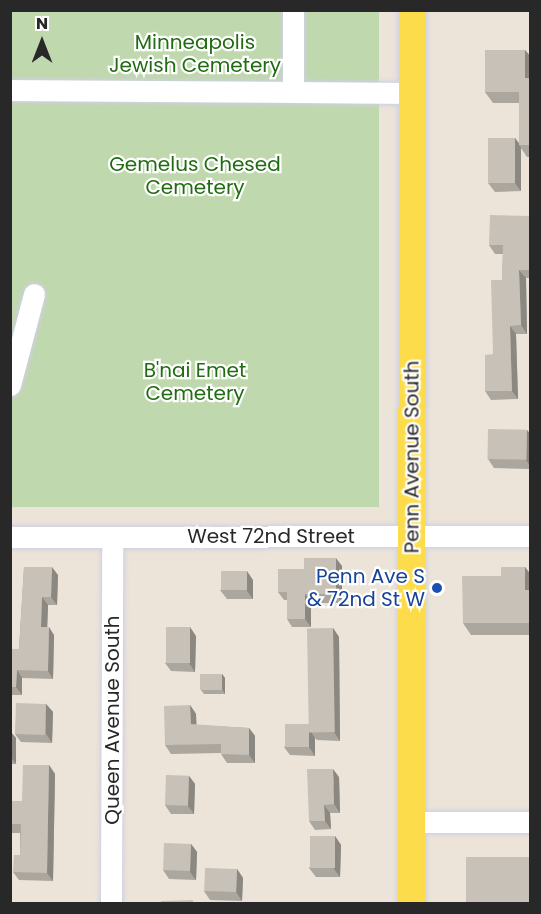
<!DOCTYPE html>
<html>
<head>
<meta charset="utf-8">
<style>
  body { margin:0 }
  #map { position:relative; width:541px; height:914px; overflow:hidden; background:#ece4d8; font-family:Poppins,sans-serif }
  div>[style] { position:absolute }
  .cemetery>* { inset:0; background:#c0d8ad; transform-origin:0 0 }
  .roads { filter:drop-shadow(0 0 2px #cdd0e3) drop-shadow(0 0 2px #cdd0e3) }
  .minor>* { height:21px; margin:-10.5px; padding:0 10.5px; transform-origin:10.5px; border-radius:10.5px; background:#fff }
  .major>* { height:27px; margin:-13.5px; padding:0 13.5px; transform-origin:13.5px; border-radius:13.5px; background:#fddc4c }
  .wall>* { inset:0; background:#aba69e }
  .shaded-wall>* { inset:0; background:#8b8781 }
  .building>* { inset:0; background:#c7c1b8; transform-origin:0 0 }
  .dots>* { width:16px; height:16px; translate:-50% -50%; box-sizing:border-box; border:3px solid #fff; border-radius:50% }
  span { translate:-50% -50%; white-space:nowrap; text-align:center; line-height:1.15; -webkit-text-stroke:4.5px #fff; paint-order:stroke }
  .park-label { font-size:20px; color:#216b13 }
  .street-label { font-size:20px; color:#282828 }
  .transit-label { font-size:20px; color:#164399 }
  .right { translate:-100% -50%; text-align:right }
  .frame { position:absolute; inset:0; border:12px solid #282828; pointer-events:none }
  .north { position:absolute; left:12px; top:12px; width:60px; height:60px; -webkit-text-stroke:4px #fff; paint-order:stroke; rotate:0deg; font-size:16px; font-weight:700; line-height:24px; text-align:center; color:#282828 }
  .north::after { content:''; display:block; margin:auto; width:21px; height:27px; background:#282828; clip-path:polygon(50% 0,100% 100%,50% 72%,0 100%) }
</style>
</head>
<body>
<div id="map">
  <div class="cemetery">
    <div style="left:11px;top:11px;width:368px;height:496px"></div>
  </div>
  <div class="roads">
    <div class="minor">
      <div style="left:293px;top:10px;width:82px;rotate:90deg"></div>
      <div style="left:293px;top:92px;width:119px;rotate:0.5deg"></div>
      <div style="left:10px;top:90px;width:283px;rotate:0.4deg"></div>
      <div style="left:10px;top:385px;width:94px;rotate:-75.2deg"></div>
      <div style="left:10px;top:537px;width:520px;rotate:-0.11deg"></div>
      <div style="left:411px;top:822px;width:119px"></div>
      <div style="left:111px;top:904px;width:367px;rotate:-89.8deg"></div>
    </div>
    <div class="major">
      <div style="left:411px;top:904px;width:894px;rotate:-89.94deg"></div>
    </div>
  </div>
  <div class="wall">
    <div style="clip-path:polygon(525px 50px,531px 57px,531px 157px,527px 157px,521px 148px,521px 191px,495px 192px,488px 183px,515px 138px,519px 143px,519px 103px,493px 103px,485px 92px)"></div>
    <div style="clip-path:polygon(531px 216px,531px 278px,526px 278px,527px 334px,516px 334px,518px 399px,491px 400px,485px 391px,493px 354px,502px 280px,503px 254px,495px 254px,489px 245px)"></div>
    <div style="clip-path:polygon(527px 430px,531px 435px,531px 469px,494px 468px,488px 459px)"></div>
    <div style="clip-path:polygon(342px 566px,342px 603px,311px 603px,311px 627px,292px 627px,287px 619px,287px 600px,284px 600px,278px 592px,304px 569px)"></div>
    <div style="clip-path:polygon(24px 567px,58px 575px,57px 605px,48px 605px,47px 627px,54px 635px,53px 679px,22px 678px,22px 695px,10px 695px,10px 649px,19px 649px)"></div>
    <div style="clip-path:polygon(525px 567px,531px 575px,531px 635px,471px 635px,463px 623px,501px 576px)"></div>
    <div style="clip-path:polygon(253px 580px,253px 599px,227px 599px,220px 590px)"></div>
    <div style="clip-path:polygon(333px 628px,339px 637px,340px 741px,317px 740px,315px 738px,315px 756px,290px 755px,284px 747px,311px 726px)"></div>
    <div style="clip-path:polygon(196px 636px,195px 672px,171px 671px,165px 663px)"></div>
    <div style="clip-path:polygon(222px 674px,225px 678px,225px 694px,204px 694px,201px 690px)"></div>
    <div style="clip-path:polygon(46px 704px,53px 712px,52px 743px,21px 742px,15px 734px)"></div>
    <div style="clip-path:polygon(190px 705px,196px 714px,196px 725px,249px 728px,255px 736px,255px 763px,227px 763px,221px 754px,221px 753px,171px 754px,165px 745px)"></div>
    <div style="clip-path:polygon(10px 731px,16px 738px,16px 764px,10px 764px)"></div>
    <div style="clip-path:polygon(49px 765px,55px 774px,53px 881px,19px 880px,13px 872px,20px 855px,20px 833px,10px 833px,10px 801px,22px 801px)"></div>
    <div style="clip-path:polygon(189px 776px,195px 784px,194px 814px,171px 814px,165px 805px)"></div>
    <div style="clip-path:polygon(339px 777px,340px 813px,330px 813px,331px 829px,315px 830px,309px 821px)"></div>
    <div style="clip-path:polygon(335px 836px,341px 845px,340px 877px,316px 877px,309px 868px)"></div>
    <div style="clip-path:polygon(191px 844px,197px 852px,196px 880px,169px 879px,163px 870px)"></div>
    <div style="clip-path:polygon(237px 869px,243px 878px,242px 901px,210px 900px,204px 891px)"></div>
  </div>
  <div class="shaded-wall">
    <div style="clip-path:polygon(525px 50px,531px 57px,531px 86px,525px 78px)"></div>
    <div style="clip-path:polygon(515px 138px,520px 145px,519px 145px,521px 148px,521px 191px,515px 183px)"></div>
    <div style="clip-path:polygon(519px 270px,526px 278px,527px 334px,521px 325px)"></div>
    <div style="clip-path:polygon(510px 326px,516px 334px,518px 399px,512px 391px)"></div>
    <div style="clip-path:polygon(527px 430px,531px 435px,531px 467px,526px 460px)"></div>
    <div style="clip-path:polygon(336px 558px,342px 566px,342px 603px,336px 594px)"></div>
    <div style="clip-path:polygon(52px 567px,58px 575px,57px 605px,51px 597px)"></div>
    <div style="clip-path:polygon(525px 567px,531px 575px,531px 597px,525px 590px)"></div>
    <div style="clip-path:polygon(247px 571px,253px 580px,253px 599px,247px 591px)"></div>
    <div style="clip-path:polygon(305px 594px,311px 603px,311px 627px,305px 619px)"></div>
    <div style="clip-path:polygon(42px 597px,48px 605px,47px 635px,41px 627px)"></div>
    <div style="clip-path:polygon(49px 627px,54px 635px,53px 679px,48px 671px)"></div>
    <div style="clip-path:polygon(190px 627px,196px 636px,195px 672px,189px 663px)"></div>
    <div style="clip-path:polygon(333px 628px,339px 637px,340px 741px,334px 732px)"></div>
    <div style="clip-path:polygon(17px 670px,22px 678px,22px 695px,16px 687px)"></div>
    <div style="clip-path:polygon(222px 674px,225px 678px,225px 694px,222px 689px)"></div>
    <div style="clip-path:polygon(46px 704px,53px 712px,52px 743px,46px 734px)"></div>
    <div style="clip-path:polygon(190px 705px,196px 714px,197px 733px,191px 724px)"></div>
    <div style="clip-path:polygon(309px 724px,314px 732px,311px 732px,315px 738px,315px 756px,309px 747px)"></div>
    <div style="clip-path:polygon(249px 728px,255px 736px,255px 763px,249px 755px)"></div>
    <div style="clip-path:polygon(10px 731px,16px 738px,16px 764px,10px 756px)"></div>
    <div style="clip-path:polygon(49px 765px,55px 774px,53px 881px,47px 873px)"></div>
    <div style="clip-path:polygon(333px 769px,339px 777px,340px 813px,334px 804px)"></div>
    <div style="clip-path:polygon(189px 776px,195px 784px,194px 814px,188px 806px)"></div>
    <div style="clip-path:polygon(324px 805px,330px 813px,331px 829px,325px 821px)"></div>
    <div style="clip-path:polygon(335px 836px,341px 845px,340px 877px,334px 869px)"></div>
    <div style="clip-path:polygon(191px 844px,197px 852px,196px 880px,190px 872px)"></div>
    <div style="clip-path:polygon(237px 869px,243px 878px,242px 901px,236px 892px)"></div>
  </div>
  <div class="building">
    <div style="clip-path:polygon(485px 50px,525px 50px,525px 78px,531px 78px,531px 145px,519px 145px,519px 92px,485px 92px)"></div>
    <div style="left:488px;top:138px;width:27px;height:45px"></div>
    <div style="clip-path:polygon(490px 215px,531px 216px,531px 270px,519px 270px,521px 325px,510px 326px,512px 391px,485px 391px,485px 355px,493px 354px,491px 280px,502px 280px,503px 245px,489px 245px)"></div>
    <div style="left:488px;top:429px;width:39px;height:30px;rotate:1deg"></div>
    <div style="clip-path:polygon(304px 558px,336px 558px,336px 594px,305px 594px,305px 619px,287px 619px,287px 592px,278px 592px,278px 569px,304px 569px)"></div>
    <div style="clip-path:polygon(24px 567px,52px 567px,51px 597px,42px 597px,41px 627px,49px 627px,48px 671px,17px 670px,16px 687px,10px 687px,10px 649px,19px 649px)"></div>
    <div style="clip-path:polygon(501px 567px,525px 567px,525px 590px,531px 590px,531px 623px,463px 623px,462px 576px,501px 576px)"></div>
    <div style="left:221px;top:571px;width:26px;height:19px"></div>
    <div style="left:166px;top:627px;width:24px;height:36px"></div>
    <div style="left:333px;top:628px;width:104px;height:26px;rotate:89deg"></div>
    <div style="left:200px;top:674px;width:22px;height:16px"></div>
    <div style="left:16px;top:703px;width:30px;height:31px;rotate:2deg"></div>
    <div style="clip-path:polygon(190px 705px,191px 724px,249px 728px,249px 755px,221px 754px,221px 744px,165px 745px,164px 706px)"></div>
    <div style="left:285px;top:724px;width:24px;height:23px"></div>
    <div style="clip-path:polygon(23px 765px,49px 765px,47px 873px,13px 872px,14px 855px,20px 855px,21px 824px,10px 824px,10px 801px,22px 801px)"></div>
    <div style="clip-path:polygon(307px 769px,333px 769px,334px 804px,324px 805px,325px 821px,309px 821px)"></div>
    <div style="left:166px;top:775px;width:23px;height:30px;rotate:2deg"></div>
    <div style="left:310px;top:836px;width:25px;height:32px"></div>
    <div style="left:164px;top:843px;width:27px;height:27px;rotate:2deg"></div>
    <div style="left:466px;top:857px;width:65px;height:46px"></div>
    <div style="left:205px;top:868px;width:32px;height:23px;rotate:2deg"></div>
    <div style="clip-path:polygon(193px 900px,193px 903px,161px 903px,161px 901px)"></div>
  </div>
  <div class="dots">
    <div style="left:437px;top:588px;background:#1a4fb4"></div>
  </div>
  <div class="park-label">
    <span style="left:195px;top:54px">Minneapolis<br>Jewish Cemetery</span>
    <span style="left:195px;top:176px">Gemelus Chesed<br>Cemetery</span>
    <span style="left:195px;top:382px">B'nai Emet<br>Cemetery</span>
  </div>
  <div class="street-label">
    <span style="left:412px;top:457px;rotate:-90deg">Penn Avenue South</span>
    <span style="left:271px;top:536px">West 72nd Street</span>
    <span style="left:112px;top:720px;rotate:-90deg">Queen Avenue South</span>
  </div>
  <div class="transit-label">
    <span class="right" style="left:425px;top:588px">Penn Ave S<br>&amp; 72nd St W</span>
  </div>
  <div class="frame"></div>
  <div class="north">N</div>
</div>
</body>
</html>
